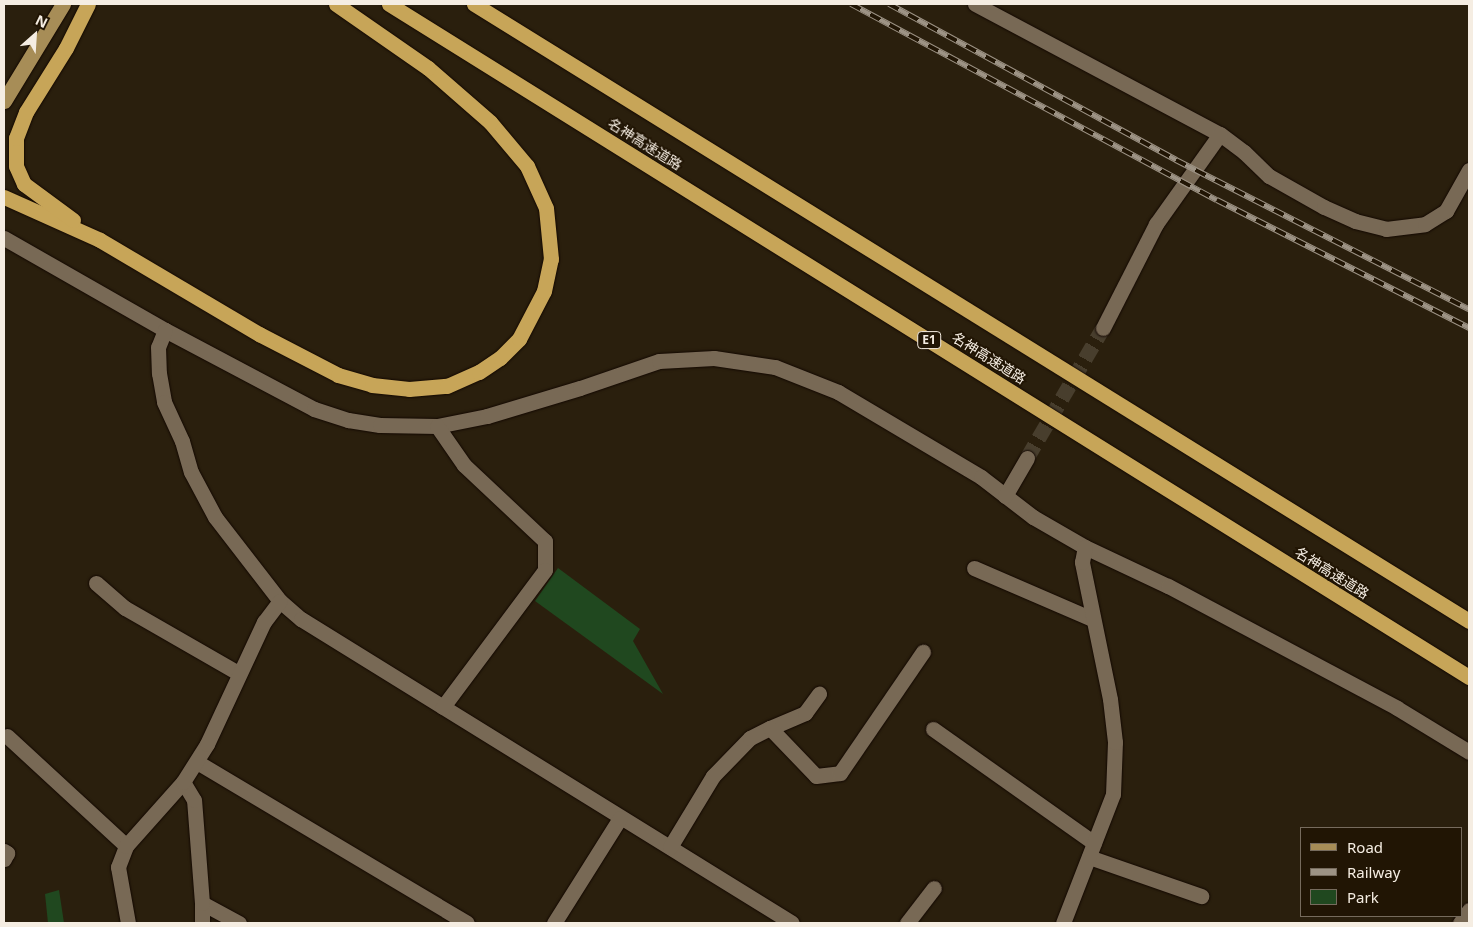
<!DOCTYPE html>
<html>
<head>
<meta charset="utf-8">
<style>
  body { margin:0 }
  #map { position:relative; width:1473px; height:927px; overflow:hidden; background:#2a1f0d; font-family:"Noto Sans","Noto Sans JP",sans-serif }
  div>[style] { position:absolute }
  .green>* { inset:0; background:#20481f }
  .street-tunnel>* { height:15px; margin-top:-7.5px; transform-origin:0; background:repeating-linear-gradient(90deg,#483e2d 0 15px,transparent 0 23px) }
  .roads { filter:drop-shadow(0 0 1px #130800) drop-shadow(0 0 1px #130800) }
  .street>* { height:15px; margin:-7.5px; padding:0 7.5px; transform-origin:7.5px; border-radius:7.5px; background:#786955 }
  .primary>* { height:15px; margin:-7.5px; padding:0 7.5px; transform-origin:7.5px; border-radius:7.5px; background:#a78d57 }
  .highway>* { height:15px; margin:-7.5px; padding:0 7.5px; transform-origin:7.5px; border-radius:7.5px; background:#c7a558 }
  .rail>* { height:5.5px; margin-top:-2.75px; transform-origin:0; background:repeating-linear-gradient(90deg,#211504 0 11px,#9d9385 0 22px); box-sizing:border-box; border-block:1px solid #9d9385 }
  span { translate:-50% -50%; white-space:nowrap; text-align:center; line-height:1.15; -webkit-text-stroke:4px #211504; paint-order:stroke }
  .shield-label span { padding:1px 4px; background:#211504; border:1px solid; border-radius:4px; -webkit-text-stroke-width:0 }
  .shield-label { font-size:12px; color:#f5ede2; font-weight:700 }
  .street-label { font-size:14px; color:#f5ede2 }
  .frame { position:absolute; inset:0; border:5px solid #f5ede2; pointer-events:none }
  .legend { position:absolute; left:1300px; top:827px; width:162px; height:90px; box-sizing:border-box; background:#211504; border:1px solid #766b5d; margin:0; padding:6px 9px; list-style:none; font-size:15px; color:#f5ede2 }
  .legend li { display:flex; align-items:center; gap:10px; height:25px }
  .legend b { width:25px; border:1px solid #766b5d }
  .north { position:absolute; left:10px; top:10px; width:50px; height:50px; -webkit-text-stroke:4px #211504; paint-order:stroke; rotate:26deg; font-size:14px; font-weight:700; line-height:20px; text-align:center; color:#f5ede2 }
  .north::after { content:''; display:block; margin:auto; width:18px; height:22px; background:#f5ede2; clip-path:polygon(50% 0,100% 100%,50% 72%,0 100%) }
</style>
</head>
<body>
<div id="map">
  <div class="green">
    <div style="clip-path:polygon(558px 568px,640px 629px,633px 641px,663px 694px,535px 601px)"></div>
    <div style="clip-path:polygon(59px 890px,64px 923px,48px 923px,45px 894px)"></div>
  </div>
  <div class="street-tunnel">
    <div style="left:1027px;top:458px;width:151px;rotate:-59.7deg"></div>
  </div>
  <div class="roads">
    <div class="street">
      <div style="left:975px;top:4px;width:277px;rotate:28deg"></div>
      <div style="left:1220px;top:134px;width:30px;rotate:37deg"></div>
      <div style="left:1244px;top:152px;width:35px;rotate:44deg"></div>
      <div style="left:1269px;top:176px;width:63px;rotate:29.4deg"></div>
      <div style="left:1324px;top:207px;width:34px;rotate:24deg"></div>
      <div style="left:1355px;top:221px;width:32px;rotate:14deg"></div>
      <div style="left:1386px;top:229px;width:39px;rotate:-7deg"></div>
      <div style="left:1425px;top:224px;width:25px;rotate:-32deg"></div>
      <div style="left:1446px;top:211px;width:47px;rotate:-60.7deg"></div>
      <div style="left:4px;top:238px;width:185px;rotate:29.7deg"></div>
      <div style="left:165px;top:330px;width:169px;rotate:27.9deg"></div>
      <div style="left:314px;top:409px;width:36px;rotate:18deg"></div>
      <div style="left:348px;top:420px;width:32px;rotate:9deg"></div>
      <div style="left:380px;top:425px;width:57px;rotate:1deg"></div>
      <div style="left:437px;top:426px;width:51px;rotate:-11.3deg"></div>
      <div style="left:487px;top:416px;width:97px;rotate:-16.8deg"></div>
      <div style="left:580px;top:388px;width:83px;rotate:-18.9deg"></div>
      <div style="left:659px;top:361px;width:55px;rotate:-3.1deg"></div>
      <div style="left:714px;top:358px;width:62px;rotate:8.4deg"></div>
      <div style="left:775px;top:367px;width:68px;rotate:21.6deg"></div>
      <div style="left:838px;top:392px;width:166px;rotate:30.7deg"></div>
      <div style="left:981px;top:477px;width:66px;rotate:37.6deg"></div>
      <div style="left:1033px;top:517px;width:60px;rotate:30deg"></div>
      <div style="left:1085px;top:547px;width:92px;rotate:25.2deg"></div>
      <div style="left:1168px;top:586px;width:259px;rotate:28deg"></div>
      <div style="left:1397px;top:708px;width:84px;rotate:31.4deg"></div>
      <div style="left:1103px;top:328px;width:117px;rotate:-63deg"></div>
      <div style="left:1156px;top:224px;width:110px;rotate:-54.6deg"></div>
      <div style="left:165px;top:330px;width:18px;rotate:112deg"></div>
      <div style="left:158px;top:347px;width:26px;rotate:88deg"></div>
      <div style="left:159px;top:373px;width:29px;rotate:80deg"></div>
      <div style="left:164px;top:402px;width:43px;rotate:65.2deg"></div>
      <div style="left:182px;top:441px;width:32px;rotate:74deg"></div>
      <div style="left:191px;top:472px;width:51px;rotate:61.9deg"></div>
      <div style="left:215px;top:517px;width:106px;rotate:52.3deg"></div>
      <div style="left:280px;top:601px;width:28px;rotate:41deg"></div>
      <div style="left:301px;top:619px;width:577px;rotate:31.76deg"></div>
      <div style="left:437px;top:426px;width:47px;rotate:55.3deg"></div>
      <div style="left:464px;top:465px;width:111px;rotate:43.2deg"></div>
      <div style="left:545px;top:541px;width:29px;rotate:90deg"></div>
      <div style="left:545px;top:570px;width:171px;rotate:126.7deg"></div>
      <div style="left:1005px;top:496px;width:44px;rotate:-59.9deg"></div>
      <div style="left:974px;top:568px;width:129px;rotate:23.4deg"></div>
      <div style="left:96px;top:583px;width:38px;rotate:41deg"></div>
      <div style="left:125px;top:608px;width:130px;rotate:29.9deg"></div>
      <div style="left:770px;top:728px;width:38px;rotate:-23deg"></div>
      <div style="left:805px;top:713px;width:24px;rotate:-54deg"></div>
      <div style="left:933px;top:729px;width:197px;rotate:35.3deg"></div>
      <div style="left:7px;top:736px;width:162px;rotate:42.7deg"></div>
      <div style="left:197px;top:762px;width:314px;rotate:30.8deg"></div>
      <div style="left:670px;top:847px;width:83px;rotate:-58.8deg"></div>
      <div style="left:713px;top:776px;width:53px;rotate:-45.8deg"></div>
      <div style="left:750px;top:738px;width:22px;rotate:-27deg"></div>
      <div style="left:770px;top:728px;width:66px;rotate:46.2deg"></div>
      <div style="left:816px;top:776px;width:24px;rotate:-7deg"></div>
      <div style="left:840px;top:773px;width:147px;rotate:-55.6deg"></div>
      <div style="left:4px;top:851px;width:4px;rotate:34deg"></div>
      <div style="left:7px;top:853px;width:7px;rotate:117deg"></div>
      <div style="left:1089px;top:857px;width:119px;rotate:19.2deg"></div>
      <div style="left:202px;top:903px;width:42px;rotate:28.4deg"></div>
      <div style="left:128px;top:923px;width:57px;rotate:-100.1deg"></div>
      <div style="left:118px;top:867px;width:22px;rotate:-69deg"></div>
      <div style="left:126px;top:846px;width:86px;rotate:-48.3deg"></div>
      <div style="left:202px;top:923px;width:20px;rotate:-90deg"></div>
      <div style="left:202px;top:903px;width:103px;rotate:-94.4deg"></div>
      <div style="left:194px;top:800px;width:21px;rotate:-121deg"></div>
      <div style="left:183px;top:782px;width:45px;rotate:-57.7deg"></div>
      <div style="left:207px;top:744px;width:135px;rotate:-65deg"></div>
      <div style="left:264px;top:622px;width:26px;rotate:-53deg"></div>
      <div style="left:554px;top:923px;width:124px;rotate:-57.8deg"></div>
      <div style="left:907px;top:923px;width:44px;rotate:-52.4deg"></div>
      <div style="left:1063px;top:923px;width:138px;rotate:-68.8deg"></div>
      <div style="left:1113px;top:794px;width:52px;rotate:-87.8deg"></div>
      <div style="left:1115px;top:742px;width:43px;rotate:-96.6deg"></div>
      <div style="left:1110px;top:699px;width:140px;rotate:-101.6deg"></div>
      <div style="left:1082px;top:562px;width:15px;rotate:-79deg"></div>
      <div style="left:1460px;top:923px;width:16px;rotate:-55deg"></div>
    </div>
    <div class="primary">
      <div style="left:4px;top:101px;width:114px;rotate:-58.7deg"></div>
    </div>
    <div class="highway">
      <div style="left:389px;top:4px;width:1273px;rotate:31.93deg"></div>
      <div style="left:474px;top:4px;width:1171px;rotate:31.8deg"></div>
      <div style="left:4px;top:197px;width:105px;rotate:24.1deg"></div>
      <div style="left:100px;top:240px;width:185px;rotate:30.6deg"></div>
      <div style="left:259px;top:334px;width:89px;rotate:27.4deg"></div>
      <div style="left:338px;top:375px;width:35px;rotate:16deg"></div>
      <div style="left:372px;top:385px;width:37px;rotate:6deg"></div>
      <div style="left:409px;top:389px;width:38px;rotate:-5deg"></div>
      <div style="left:447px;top:386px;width:35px;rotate:-24deg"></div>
      <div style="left:479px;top:372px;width:25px;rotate:-34deg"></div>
      <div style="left:500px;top:358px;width:27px;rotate:-45deg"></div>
      <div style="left:519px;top:339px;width:54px;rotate:-62.5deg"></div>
      <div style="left:544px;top:291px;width:33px;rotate:-78deg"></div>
      <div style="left:551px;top:259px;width:51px;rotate:-95.6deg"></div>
      <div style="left:546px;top:208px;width:46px;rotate:-114.3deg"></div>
      <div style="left:527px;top:166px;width:57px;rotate:-130.1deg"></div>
      <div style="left:490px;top:122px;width:82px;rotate:-138.9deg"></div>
      <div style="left:428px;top:68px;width:112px;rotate:-145.2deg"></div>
      <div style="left:73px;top:220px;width:61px;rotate:-143.7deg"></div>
      <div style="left:24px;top:184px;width:20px;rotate:-114deg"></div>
      <div style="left:16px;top:166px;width:28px;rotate:-90deg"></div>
      <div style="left:16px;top:138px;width:28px;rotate:-69deg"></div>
      <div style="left:26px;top:112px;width:75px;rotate:-58deg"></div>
      <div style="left:66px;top:48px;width:49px;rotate:-63.4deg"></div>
    </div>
  </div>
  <div class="rail">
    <div style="left:851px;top:4px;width:415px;rotate:28.2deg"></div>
    <div style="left:1217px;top:200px;width:283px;rotate:26.9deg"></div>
    <div style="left:889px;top:4px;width:327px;rotate:28.5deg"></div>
    <div style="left:1176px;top:160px;width:329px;rotate:27deg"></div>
  </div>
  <div class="shield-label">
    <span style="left:929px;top:340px">E1</span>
  </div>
  <div class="street-label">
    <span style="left:645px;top:144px;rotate:32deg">名神高速道路</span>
    <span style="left:989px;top:358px;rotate:32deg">名神高速道路</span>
    <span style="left:1332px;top:573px;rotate:32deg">名神高速道路</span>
  </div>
  <div class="frame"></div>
  <ul class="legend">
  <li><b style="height:6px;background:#a78d57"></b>Road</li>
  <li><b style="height:6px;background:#9d9385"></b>Railway</li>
  <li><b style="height:14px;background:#20481f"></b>Park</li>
  </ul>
  <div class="north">N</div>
</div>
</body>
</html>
